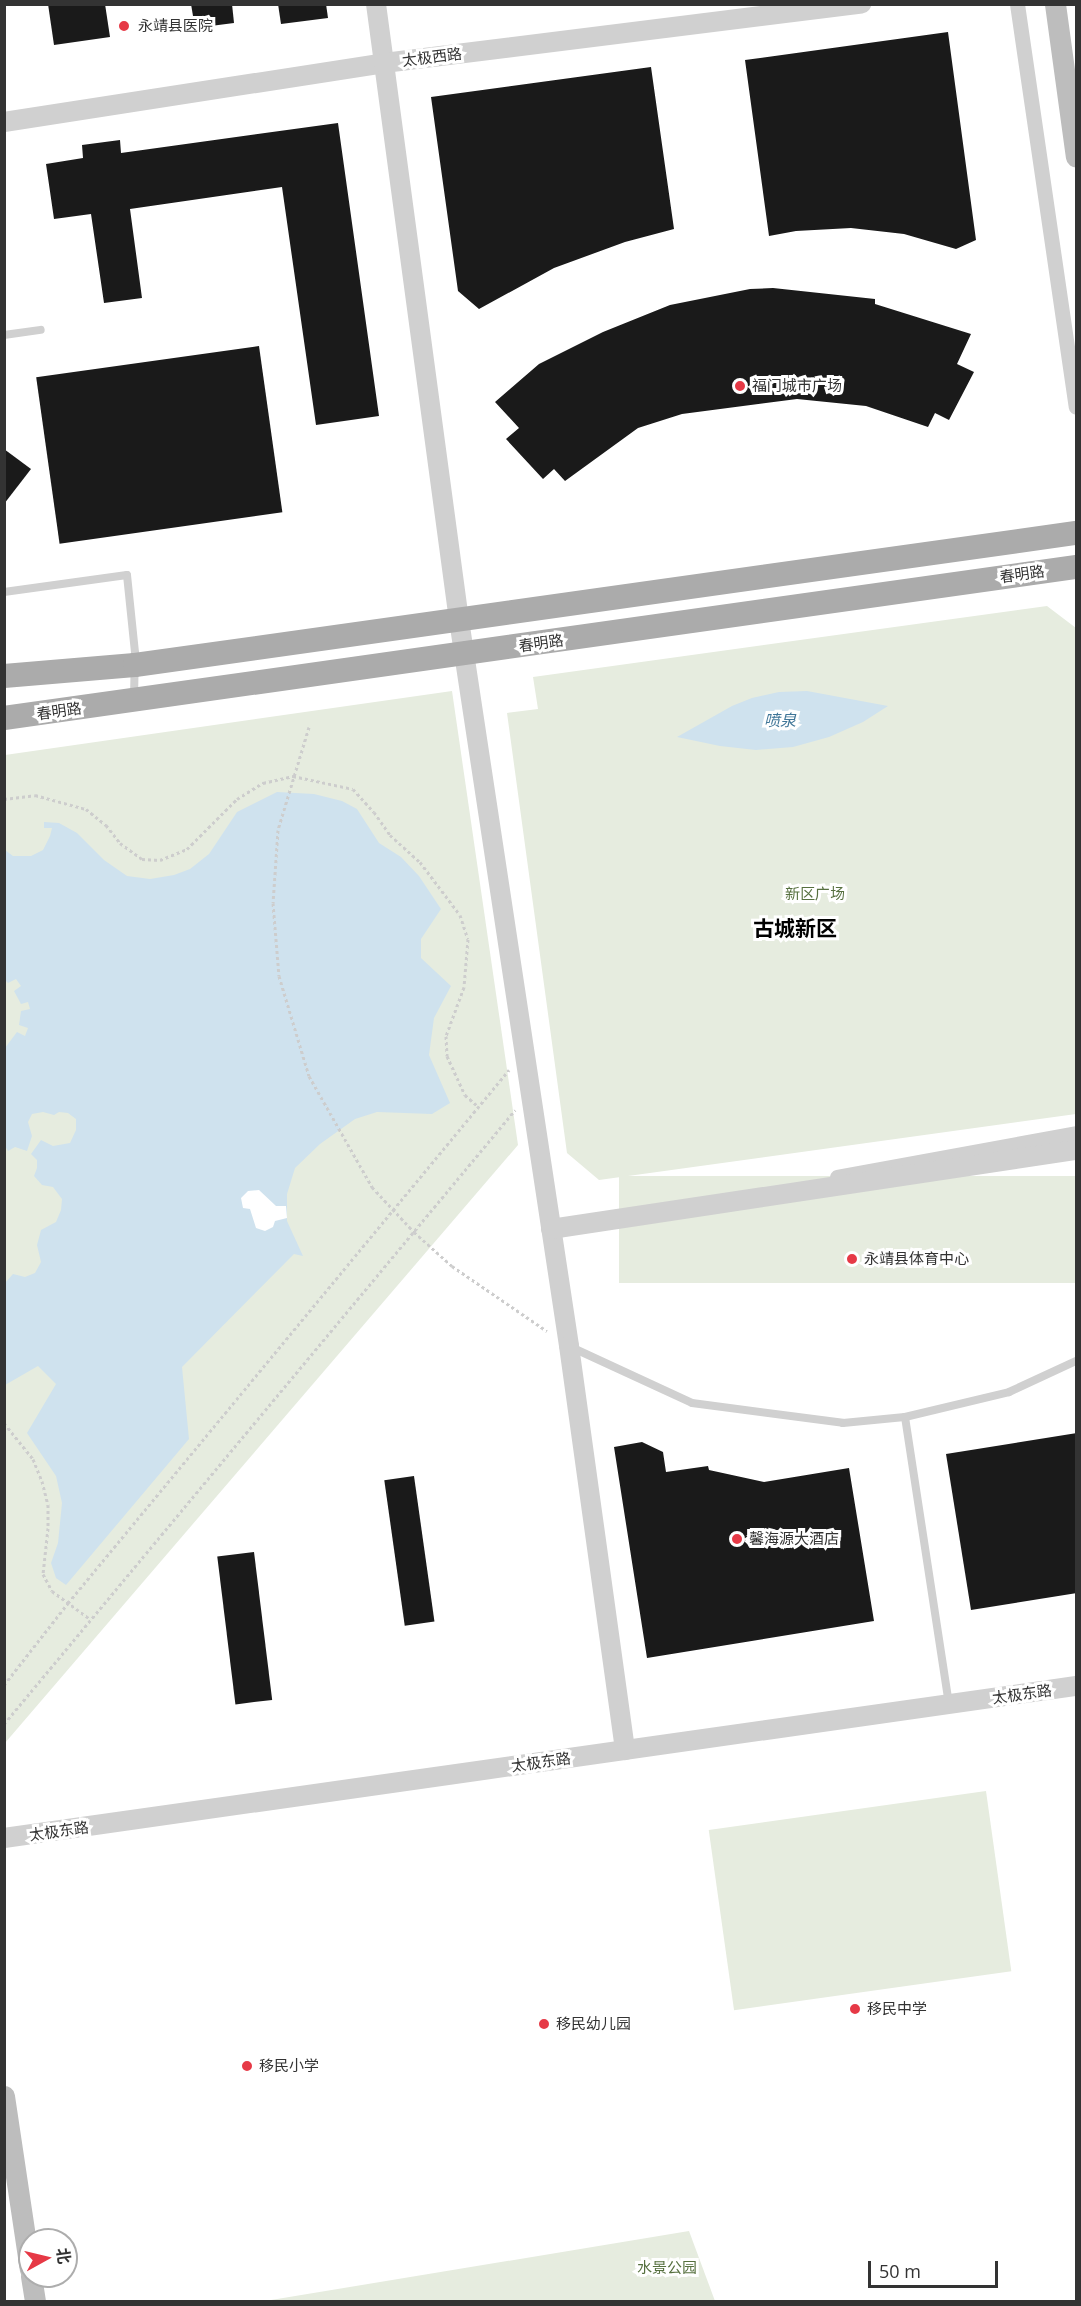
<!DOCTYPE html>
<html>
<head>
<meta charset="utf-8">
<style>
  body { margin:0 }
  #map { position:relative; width:1081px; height:2306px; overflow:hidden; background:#fff; font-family:"Open Sans","Noto Sans SC",sans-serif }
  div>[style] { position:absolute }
  .green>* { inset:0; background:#e6ecdf; transform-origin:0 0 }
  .water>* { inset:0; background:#cfe2ee }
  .pier>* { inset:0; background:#fff }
  .building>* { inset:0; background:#1a1a1a; transform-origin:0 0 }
  .path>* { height:3px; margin-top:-1.5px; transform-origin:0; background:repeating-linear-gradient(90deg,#cdcdcd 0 3px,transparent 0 6px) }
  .service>* { height:8px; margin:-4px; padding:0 4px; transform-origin:4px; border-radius:4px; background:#d0d0d0 }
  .minor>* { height:15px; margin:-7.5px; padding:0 7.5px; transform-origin:7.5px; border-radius:7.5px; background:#d0d0d0 }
  .tertiary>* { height:20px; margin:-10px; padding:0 10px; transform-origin:10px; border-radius:10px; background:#d0d0d0 }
  .secondary>* { height:21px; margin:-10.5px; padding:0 10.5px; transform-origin:10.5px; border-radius:10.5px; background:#bdbdbd }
  .primary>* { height:24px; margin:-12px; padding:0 12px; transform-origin:12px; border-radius:12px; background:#ababab }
  .dots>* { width:16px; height:16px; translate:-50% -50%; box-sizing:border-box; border:3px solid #fff; border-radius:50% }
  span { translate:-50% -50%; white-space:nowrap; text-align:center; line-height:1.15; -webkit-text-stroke:6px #fff; paint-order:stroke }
  .poi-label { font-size:15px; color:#333 }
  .left { translate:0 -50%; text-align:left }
  .street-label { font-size:15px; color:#333 }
  .park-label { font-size:15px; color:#56703f }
  .water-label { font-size:16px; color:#3f7597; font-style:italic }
  .district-label { font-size:21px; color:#000; font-weight:700 }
  .frame { position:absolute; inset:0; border:6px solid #333; pointer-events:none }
  .north { position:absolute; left:18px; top:2228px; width:60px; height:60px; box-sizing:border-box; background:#fff; border:2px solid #adadad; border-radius:50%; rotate:82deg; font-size:16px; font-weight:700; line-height:24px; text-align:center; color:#333 }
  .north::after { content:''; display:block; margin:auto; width:21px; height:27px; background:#e63946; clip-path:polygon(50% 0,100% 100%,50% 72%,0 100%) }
  .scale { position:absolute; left:868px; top:2261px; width:130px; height:27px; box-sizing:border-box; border:3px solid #333; border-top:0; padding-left:8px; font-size:18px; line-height:21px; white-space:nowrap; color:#333; -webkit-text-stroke:4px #fff; paint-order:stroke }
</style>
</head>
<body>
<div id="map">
  <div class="green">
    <div style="clip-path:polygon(1047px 606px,1076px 628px,1076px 1114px,599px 1180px,567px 1153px,507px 713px,538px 709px,533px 677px)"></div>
    <div style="clip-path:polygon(452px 691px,518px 1145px,5px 1743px,5px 755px)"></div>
    <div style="left:1076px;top:1176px;width:107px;height:457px;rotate:90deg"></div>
    <div style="left:986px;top:1791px;width:182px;height:280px;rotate:82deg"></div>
    <div style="clip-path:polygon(689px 2231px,715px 2301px,265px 2301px)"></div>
  </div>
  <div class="water">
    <div style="clip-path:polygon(807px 691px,888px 706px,863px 722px,829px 737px,793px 747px,756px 750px,720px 746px,677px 737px,732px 706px,752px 698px,779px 692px)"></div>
    <div style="clip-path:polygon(277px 792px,314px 794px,342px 801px,357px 809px,379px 843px,401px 857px,419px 876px,441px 909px,421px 939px,421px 958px,451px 986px,434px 1018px,429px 1055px,450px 1103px,432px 1114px,377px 1112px,355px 1119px,320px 1144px,295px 1168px,287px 1194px,287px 1221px,303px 1256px,294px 1254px,182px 1367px,189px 1439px,66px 1585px,56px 1578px,51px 1563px,58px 1543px,62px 1503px,56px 1476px,27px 1433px,56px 1384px,38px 1366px,5px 1385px,4px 1284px,13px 1274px,25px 1277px,35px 1273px,41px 1262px,37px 1245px,41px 1230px,56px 1222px,61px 1210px,62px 1199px,53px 1187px,42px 1185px,34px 1176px,37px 1168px,37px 1160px,31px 1154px,41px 1140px,53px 1146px,70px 1143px,76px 1130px,76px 1119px,68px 1113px,59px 1112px,54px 1115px,43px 1112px,32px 1114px,28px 1122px,32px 1136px,27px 1151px,15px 1147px,8px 1151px,5px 1146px,5px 1048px,17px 1032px,25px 1036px,28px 1028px,19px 1025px,21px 1011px,30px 1009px,28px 1002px,21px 1004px,14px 991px,21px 986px,16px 979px,8px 983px,5px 980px,5px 850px,13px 856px,31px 856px,43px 850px,50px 836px,52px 828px,44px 828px,44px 822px,59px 823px,77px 833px,104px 860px,127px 876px,150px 879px,174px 875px,190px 869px,209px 854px,237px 812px)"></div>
  </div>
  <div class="pier">
    <div style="clip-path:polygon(259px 1190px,276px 1206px,286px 1206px,287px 1218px,275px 1221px,273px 1227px,265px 1231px,256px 1228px,250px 1209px,243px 1208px,241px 1198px,248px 1191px)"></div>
  </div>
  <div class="building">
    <div style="clip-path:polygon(48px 4px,105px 4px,110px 37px,54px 45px)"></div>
    <div style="clip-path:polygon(191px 4px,232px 4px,234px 23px,195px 28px)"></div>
    <div style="clip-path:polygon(278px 4px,326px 4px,328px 18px,281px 24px)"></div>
    <div style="clip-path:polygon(948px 32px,976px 240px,956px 249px,904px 234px,851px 228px,796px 231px,769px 236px,745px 60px)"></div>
    <div style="clip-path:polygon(651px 67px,674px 229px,625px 242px,554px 268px,479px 309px,458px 291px,431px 97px)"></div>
    <div style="clip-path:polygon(338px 123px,379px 416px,316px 425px,282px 187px,130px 209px,142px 298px,104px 303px,91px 214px,54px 219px,46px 164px,83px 158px,82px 145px,120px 140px,121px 153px)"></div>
    <div style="clip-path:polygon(773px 288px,875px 299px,875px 304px,971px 334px,957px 364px,974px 372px,949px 420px,935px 413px,928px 427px,866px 406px,797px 399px,682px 414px,638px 428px,565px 481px,554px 469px,543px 479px,506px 439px,519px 428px,495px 402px,539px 364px,603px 332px,670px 305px,750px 289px)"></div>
    <div style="left:259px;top:346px;width:168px;height:225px;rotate:82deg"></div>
    <div style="clip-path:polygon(4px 449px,31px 469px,4px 504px)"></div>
    <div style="clip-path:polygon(1077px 1433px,1077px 1593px,971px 1610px,946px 1454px)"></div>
    <div style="clip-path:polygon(642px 1442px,663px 1452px,666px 1472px,708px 1466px,709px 1470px,764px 1482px,849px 1468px,874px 1621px,647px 1658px,614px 1447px)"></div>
    <div style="left:414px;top:1476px;width:147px;height:30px;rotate:82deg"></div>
    <div style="left:254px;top:1552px;width:149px;height:37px;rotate:83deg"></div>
  </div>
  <div class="path">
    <div style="left:309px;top:727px;width:108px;rotate:106.8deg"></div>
    <div style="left:278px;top:830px;width:73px;rotate:93.9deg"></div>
    <div style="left:273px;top:903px;width:73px;rotate:85.3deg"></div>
    <div style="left:279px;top:976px;width:104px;rotate:73.3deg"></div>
    <div style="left:309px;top:1076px;width:128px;rotate:60.4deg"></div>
    <div style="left:372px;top:1187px;width:62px;rotate:47deg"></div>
    <div style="left:414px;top:1232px;width:51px;rotate:41.8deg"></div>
    <div style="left:452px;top:1266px;width:115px;rotate:34.4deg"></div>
    <div style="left:4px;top:799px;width:31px;rotate:-7deg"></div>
    <div style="left:35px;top:795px;width:53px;rotate:15.4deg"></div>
    <div style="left:86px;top:809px;width:26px;rotate:39deg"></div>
    <div style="left:106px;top:825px;width:23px;rotate:52deg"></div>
    <div style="left:120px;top:843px;width:27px;rotate:36deg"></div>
    <div style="left:142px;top:859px;width:18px;rotate:3deg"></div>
    <div style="left:160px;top:860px;width:29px;rotate:-22deg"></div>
    <div style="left:187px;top:849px;width:71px;rotate:-45deg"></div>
    <div style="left:237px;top:799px;width:31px;rotate:-32deg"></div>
    <div style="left:263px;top:783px;width:31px;rotate:-13deg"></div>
    <div style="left:293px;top:776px;width:61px;rotate:12.2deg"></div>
    <div style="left:353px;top:789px;width:31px;rotate:48deg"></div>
    <div style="left:374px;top:812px;width:28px;rotate:55deg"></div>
    <div style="left:390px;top:835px;width:40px;rotate:42deg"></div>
    <div style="left:420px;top:862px;width:66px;rotate:53deg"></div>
    <div style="left:460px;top:915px;width:25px;rotate:72deg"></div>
    <div style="left:468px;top:939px;width:48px;rotate:94.8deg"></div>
    <div style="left:464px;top:987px;width:52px;rotate:110.2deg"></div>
    <div style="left:446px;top:1036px;width:20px;rotate:87deg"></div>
    <div style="left:447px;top:1056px;width:43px;rotate:65.2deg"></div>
    <div style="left:465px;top:1095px;width:18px;rotate:41deg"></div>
    <div style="left:4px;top:1423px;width:46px;rotate:51.1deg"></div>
    <div style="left:33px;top:1459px;width:24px;rotate:68deg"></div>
    <div style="left:42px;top:1481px;width:25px;rotate:76deg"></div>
    <div style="left:48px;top:1505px;width:23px;rotate:90deg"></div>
    <div style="left:48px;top:1528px;width:46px;rotate:96.2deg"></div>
    <div style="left:43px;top:1574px;width:19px;rotate:62deg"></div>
    <div style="left:52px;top:1591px;width:47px;rotate:36.4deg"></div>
    <div style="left:4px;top:1685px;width:104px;rotate:-52deg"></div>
    <div style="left:68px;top:1603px;width:692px;rotate:-50.4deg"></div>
    <div style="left:4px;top:1724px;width:799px;rotate:-50.23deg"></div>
  </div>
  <div class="service">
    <div style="left:4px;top:335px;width:37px;rotate:-8deg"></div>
    <div style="left:4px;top:592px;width:124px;rotate:-7.9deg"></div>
    <div style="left:127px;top:575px;width:78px;rotate:84.1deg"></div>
    <div style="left:135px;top:653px;width:43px;rotate:91.3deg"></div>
    <div style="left:573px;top:1348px;width:131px;rotate:24.8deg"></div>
    <div style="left:692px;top:1403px;width:152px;rotate:7.5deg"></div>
    <div style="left:843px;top:1423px;width:62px;rotate:-5.5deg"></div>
    <div style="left:905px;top:1417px;width:107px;rotate:-13.5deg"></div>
    <div style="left:1009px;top:1392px;width:74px;rotate:-24.8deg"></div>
    <div style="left:905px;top:1417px;width:289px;rotate:81.3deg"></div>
  </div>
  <div class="minor">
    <div style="left:1017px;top:4px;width:407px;rotate:81.7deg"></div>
    <div style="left:837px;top:1177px;width:243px;rotate:-10.4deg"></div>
  </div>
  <div class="tertiary">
    <div style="left:376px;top:4px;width:622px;rotate:82.33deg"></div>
    <div style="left:459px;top:620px;width:734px;rotate:81.38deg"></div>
    <div style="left:569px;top:1346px;width:408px;rotate:82.1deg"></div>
    <div style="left:4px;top:122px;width:385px;rotate:-8.8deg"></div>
    <div style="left:384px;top:63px;width:481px;rotate:-7.1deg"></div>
    <div style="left:551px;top:1229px;width:531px;rotate:-8.56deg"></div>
    <div style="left:4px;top:1838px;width:1083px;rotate:-8.07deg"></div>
  </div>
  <div class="secondary">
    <div style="left:1055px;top:4px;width:154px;rotate:82.2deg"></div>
    <div style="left:4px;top:2096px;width:175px;rotate:81.5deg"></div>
    <div style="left:31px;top:2276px;width:26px;rotate:81deg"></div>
  </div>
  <div class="primary">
    <div style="left:4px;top:676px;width:131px;rotate:-4.8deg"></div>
    <div style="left:135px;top:665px;width:950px;rotate:-7.99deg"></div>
    <div style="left:4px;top:718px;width:1083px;rotate:-8.02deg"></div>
  </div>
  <div class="dots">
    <div style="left:124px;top:26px;background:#e63946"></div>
    <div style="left:740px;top:386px;background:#e63946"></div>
    <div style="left:852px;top:1259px;background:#e63946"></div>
    <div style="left:737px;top:1539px;background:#e63946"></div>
    <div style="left:855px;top:2009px;background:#e63946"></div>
    <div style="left:544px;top:2024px;background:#e63946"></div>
    <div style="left:247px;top:2066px;background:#e63946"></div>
  </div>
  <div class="poi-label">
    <span class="left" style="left:138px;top:26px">永靖县医院</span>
    <span class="left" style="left:752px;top:386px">福门城市广场</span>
    <span class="left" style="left:864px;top:1259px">永靖县体育中心</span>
    <span class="left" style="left:749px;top:1539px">馨海源大酒店</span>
    <span class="left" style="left:867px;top:2009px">移民中学</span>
    <span class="left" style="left:556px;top:2024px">移民幼儿园</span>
    <span class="left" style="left:259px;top:2066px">移民小学</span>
  </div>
  <div class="street-label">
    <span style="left:432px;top:57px;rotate:-7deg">太极西路</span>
    <span style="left:1022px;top:574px;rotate:-8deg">春明路</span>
    <span style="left:541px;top:643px;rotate:-8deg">春明路</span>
    <span style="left:59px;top:711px;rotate:-8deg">春明路</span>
    <span style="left:1022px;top:1694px;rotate:-8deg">太极东路</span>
    <span style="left:541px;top:1762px;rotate:-8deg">太极东路</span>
    <span style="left:59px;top:1831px;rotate:-8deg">太极东路</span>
  </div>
  <div class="park-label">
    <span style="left:815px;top:894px">新区广场</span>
    <span style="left:667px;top:2268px">水景公园</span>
  </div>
  <div class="water-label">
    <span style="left:780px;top:720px">喷泉</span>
  </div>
  <div class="district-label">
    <span style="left:795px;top:928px">古城新区</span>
  </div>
  <div class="frame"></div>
  <div class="north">北</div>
  <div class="scale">50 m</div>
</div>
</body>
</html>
